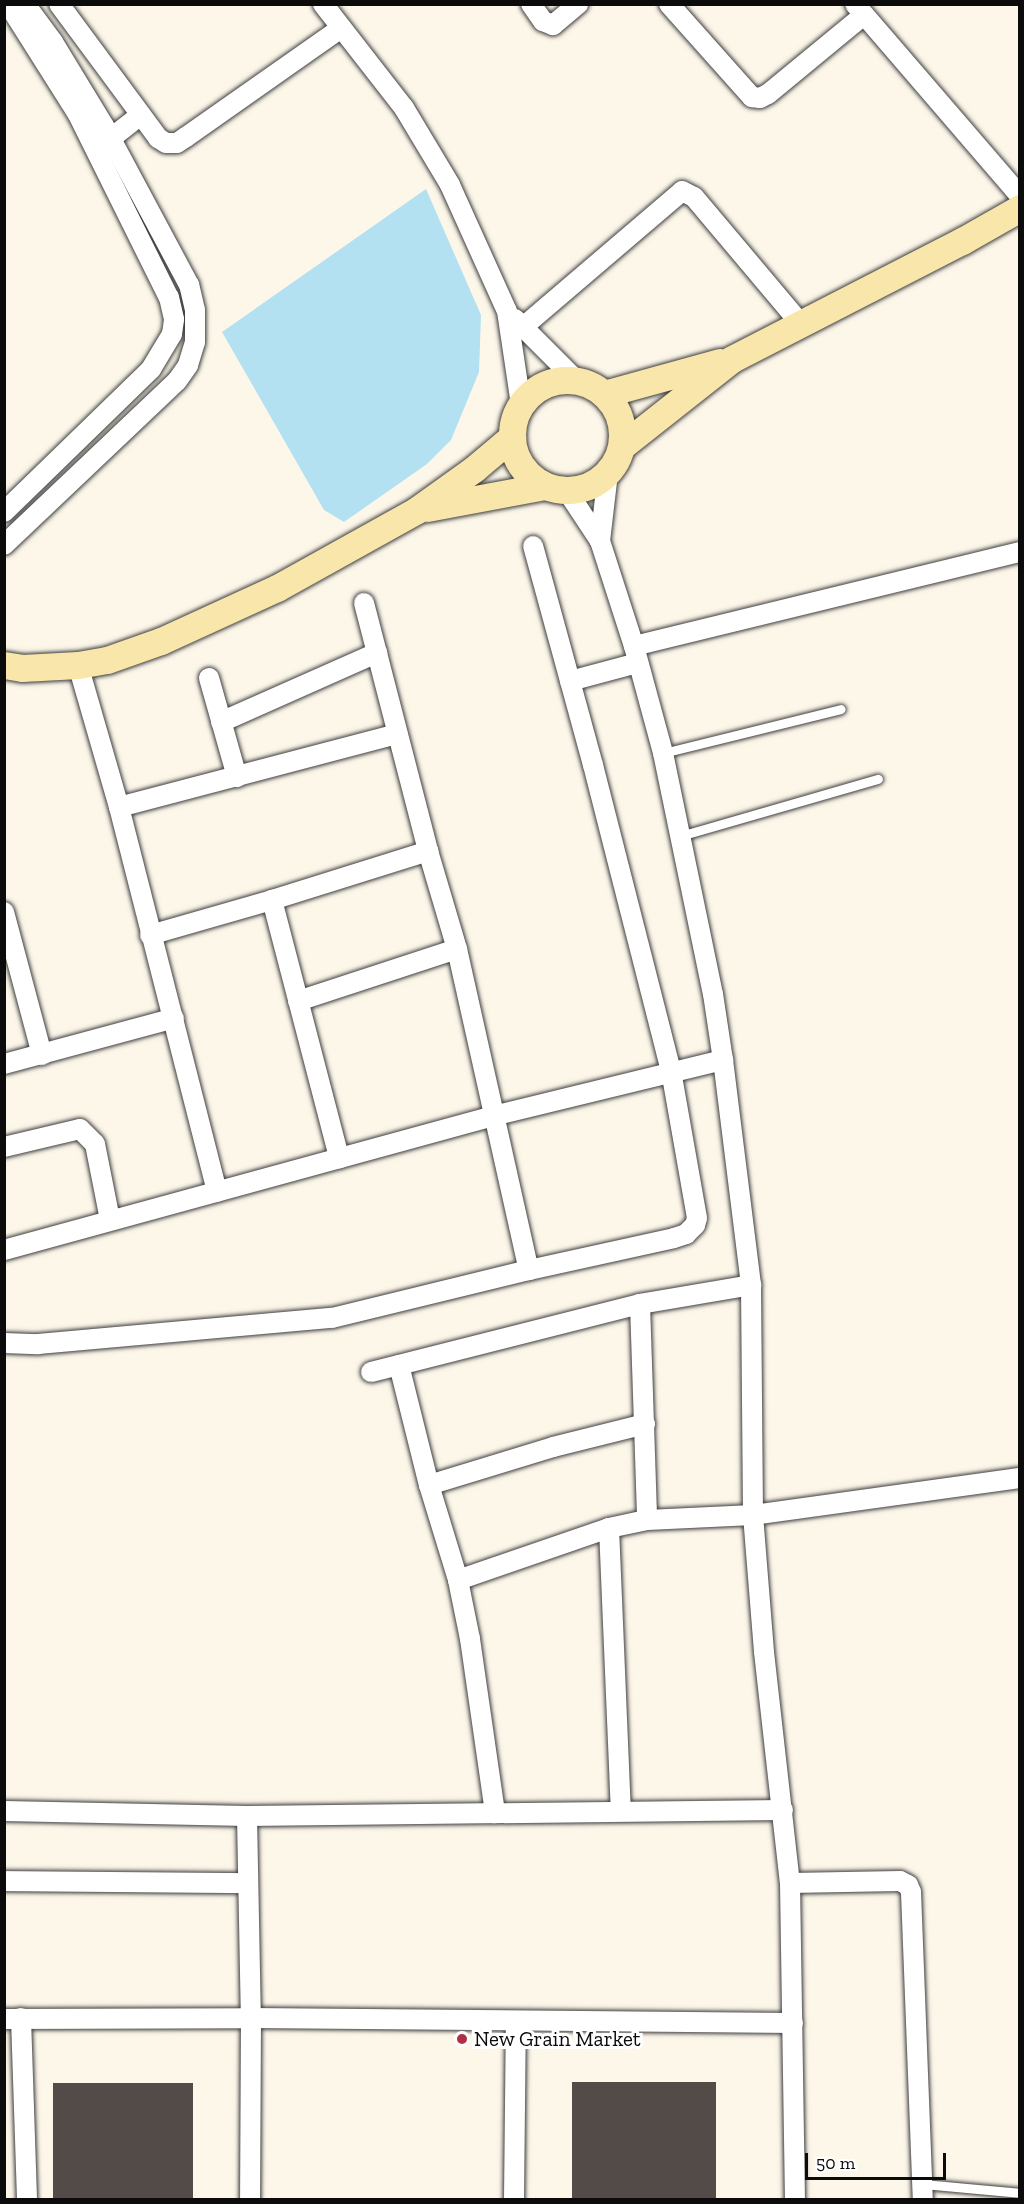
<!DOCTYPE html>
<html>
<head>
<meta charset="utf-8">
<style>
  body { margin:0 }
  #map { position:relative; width:1024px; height:2204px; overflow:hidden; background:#fdf7ea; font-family:"Zilla Slab",serif }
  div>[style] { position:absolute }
  .water>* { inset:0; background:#b3e1f1 }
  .building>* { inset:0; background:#524b48; transform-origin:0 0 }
  .roads { filter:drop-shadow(0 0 2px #3e3e3e) drop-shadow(0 0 2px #3e3e3e) }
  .service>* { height:9px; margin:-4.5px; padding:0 4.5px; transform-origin:4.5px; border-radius:4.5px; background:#fff }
  .minor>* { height:20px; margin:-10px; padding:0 10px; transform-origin:10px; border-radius:10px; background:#fff }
  .secondary>* { height:27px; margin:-13.5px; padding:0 13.5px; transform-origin:13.5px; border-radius:13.5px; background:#f9e6aa }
  .secondary>.ring { margin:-13.5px; padding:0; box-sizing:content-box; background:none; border:27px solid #f9e6aa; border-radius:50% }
  .dots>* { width:16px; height:16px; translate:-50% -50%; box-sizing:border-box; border:3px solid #fff; border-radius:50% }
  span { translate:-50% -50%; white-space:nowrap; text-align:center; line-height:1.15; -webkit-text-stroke:6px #fff; paint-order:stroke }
  .poi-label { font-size:21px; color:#0b0b0b }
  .left { translate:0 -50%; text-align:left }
  .frame { position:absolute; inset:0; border:6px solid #0b0b0b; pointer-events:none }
  .scale { position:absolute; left:805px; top:2153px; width:141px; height:27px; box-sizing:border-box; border:3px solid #0b0b0b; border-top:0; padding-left:8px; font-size:18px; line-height:21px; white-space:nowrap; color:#0b0b0b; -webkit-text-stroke:4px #fff; paint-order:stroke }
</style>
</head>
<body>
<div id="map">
  <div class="water">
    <div style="clip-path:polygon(426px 189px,481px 315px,479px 372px,451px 440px,427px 464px,344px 522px,324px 510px,222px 332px)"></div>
  </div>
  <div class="building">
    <div style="left:572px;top:2082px;width:144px;height:117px"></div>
    <div style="left:53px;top:2083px;width:140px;height:116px"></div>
  </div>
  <div class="roads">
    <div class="service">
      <div style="left:663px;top:753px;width:183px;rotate:-13.9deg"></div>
      <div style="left:680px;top:836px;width:206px;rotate:-16.1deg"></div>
      <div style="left:922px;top:2184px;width:98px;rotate:5.2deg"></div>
    </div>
    <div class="minor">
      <div style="left:59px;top:4px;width:167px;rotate:53.5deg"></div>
      <div style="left:158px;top:138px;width:9px;rotate:32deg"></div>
      <div style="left:166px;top:143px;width:11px"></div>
      <div style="left:177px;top:143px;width:11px;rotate:-34deg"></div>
      <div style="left:186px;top:137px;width:189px;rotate:-35.1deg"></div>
      <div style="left:323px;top:4px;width:132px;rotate:52.1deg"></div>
      <div style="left:404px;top:108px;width:90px;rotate:59.1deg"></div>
      <div style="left:450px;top:185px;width:138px;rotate:65.7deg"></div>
      <div style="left:507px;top:311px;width:95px;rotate:81.5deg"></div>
      <div style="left:531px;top:4px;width:21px;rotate:55deg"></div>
      <div style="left:543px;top:21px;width:11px;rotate:22deg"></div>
      <div style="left:553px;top:25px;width:33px;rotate:-40deg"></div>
      <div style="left:669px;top:4px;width:125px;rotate:48.3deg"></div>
      <div style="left:752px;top:97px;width:8px;rotate:7deg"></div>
      <div style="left:760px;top:98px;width:9px;rotate:-27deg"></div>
      <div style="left:768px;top:94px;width:124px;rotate:-39.5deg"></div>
      <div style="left:855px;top:4px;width:253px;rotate:49.3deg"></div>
      <div style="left:110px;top:139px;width:39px;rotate:-38deg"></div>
      <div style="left:515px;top:319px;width:88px;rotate:45deg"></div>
      <div style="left:523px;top:327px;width:209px;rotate:-40.5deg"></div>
      <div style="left:682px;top:191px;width:13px;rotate:27deg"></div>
      <div style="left:694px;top:197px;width:166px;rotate:49.9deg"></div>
      <div style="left:567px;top:491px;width:60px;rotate:56.6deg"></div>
      <div style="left:600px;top:541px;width:110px;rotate:72.1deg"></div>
      <div style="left:634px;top:646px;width:111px;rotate:74.8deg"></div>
      <div style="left:663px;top:753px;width:246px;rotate:78.3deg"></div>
      <div style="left:713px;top:994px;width:67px;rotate:81.4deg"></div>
      <div style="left:723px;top:1060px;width:227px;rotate:82.9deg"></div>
      <div style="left:751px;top:1285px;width:230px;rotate:89.5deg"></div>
      <div style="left:753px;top:1515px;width:137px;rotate:85.4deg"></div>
      <div style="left:764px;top:1652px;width:232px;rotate:83.6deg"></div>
      <div style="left:790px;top:1883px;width:317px;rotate:89.1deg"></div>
      <div style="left:4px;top:512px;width:205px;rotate:-44.2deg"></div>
      <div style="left:151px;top:369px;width:41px;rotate:-59deg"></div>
      <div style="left:172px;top:334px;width:15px;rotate:-82deg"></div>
      <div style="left:174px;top:319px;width:22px;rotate:-103deg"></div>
      <div style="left:169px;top:298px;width:207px;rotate:-116.4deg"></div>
      <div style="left:77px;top:113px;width:129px;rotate:-122.3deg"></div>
      <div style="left:600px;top:541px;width:68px;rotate:-83.3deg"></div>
      <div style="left:4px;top:545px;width:238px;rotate:-43.5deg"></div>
      <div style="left:177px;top:381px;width:19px;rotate:-55deg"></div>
      <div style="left:188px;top:365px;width:24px;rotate:-73deg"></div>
      <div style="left:195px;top:342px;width:32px;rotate:-90deg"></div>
      <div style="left:195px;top:310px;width:26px;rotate:-103deg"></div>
      <div style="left:189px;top:285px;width:180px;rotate:-118.1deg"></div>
      <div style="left:104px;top:126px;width:98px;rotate:-121.3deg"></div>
      <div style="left:53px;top:42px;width:47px;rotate:-126.4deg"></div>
      <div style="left:364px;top:603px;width:256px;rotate:75.5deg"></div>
      <div style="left:428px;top:851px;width:102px;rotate:73.5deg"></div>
      <div style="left:457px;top:949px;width:329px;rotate:77.4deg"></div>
      <div style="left:634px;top:646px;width:397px;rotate:-13.7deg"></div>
      <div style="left:78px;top:665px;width:148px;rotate:73.9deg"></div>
      <div style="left:119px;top:807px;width:397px;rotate:75.7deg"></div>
      <div style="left:209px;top:678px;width:103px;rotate:74.2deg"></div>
      <div style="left:570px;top:681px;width:69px;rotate:-15deg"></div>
      <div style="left:221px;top:722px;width:171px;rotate:-23.9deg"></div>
      <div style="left:119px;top:807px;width:288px;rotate:-14.7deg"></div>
      <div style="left:272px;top:900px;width:267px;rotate:75.4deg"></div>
      <div style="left:4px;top:912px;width:148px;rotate:75.1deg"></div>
      <div style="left:150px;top:935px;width:127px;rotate:-16deg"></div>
      <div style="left:272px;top:900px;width:164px;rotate:-17.4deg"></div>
      <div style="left:298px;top:1001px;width:167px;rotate:-18.1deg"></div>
      <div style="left:4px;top:1064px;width:176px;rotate:-15.1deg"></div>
      <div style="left:4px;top:1147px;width:78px;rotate:-13.3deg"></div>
      <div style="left:80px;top:1129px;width:21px;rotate:45deg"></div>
      <div style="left:95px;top:1144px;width:77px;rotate:78.8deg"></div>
      <div style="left:4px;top:1250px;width:507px;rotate:-15.32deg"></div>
      <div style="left:493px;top:1116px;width:237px;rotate:-13.7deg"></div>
      <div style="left:640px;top:1304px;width:216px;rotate:88.1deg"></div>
      <div style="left:4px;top:1343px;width:34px;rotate:2deg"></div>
      <div style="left:38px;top:1344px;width:295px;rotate:-5.1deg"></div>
      <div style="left:332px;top:1318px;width:203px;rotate:-13.7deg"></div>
      <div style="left:529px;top:1270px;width:148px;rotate:-12.4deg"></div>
      <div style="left:674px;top:1238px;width:13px;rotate:-18deg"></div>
      <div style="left:686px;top:1234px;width:13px;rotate:-45deg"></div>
      <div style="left:695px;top:1225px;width:7px;rotate:-74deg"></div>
      <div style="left:697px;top:1218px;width:149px;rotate:-100deg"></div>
      <div style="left:671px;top:1071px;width:316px;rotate:-104.3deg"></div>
      <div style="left:593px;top:765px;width:227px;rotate:-105.3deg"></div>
      <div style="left:399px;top:1365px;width:124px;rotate:76deg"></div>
      <div style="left:429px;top:1485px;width:99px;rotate:73deg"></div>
      <div style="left:458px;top:1580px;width:60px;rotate:78.5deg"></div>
      <div style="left:470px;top:1639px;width:176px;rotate:81.8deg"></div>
      <div style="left:371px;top:1372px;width:277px;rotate:-14.2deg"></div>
      <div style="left:640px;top:1304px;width:113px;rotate:-9.7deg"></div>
      <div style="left:429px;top:1485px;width:130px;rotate:-17deg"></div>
      <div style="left:553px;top:1447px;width:95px;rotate:-14deg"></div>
      <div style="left:609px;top:1528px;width:282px;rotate:87.6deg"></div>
      <div style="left:458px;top:1580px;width:160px;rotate:-19deg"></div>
      <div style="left:609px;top:1528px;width:39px;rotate:-12deg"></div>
      <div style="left:647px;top:1520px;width:106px;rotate:-2.7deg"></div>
      <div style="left:753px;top:1515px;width:270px;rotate:-7.9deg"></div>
      <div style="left:4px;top:1811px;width:243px;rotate:1.2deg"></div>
      <div style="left:247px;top:1816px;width:536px;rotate:-0.64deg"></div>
      <div style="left:247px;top:1816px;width:202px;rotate:88.9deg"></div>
      <div style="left:251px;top:2018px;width:182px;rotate:90.3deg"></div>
      <div style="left:4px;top:1881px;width:244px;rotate:0.5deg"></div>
      <div style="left:790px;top:1883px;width:110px;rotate:-1deg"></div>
      <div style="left:900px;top:1881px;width:9px;rotate:27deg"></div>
      <div style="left:908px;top:1885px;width:8px;rotate:67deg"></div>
      <div style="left:911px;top:1892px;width:308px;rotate:87.8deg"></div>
      <div style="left:21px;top:2018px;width:182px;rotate:88.1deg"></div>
      <div style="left:4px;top:2019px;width:247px;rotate:-0.2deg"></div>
      <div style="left:251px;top:2018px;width:542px;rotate:0.53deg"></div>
      <div style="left:514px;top:2200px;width:178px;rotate:-89.4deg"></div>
    </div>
    <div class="secondary">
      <div class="ring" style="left:512px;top:380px;width:83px;height:83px"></div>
      <div style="left:604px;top:394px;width:120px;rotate:-15.4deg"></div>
      <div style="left:622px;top:446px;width:140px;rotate:-38.3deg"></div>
      <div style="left:732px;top:359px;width:259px;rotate:-27.2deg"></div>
      <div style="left:962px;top:241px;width:67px;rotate:-29.6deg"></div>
      <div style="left:427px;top:508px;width:120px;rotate:-10.6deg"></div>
      <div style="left:4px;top:665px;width:18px;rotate:9deg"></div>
      <div style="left:22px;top:668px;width:56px;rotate:-3.1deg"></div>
      <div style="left:78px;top:665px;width:29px;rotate:-10deg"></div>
      <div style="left:107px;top:660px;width:57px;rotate:-19.4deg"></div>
      <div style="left:161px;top:641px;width:128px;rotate:-24.6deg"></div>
      <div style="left:277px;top:588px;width:160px;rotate:-29.1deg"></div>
      <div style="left:417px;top:510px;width:70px;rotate:-35.7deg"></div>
      <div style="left:474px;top:469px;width:50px;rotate:-40.1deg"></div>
    </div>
  </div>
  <div class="dots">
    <div style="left:462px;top:2039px;background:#af2f45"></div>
  </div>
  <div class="poi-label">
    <span class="left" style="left:474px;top:2039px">New Grain Market</span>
  </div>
  <div class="frame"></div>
  <div class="scale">50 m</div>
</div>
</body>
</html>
